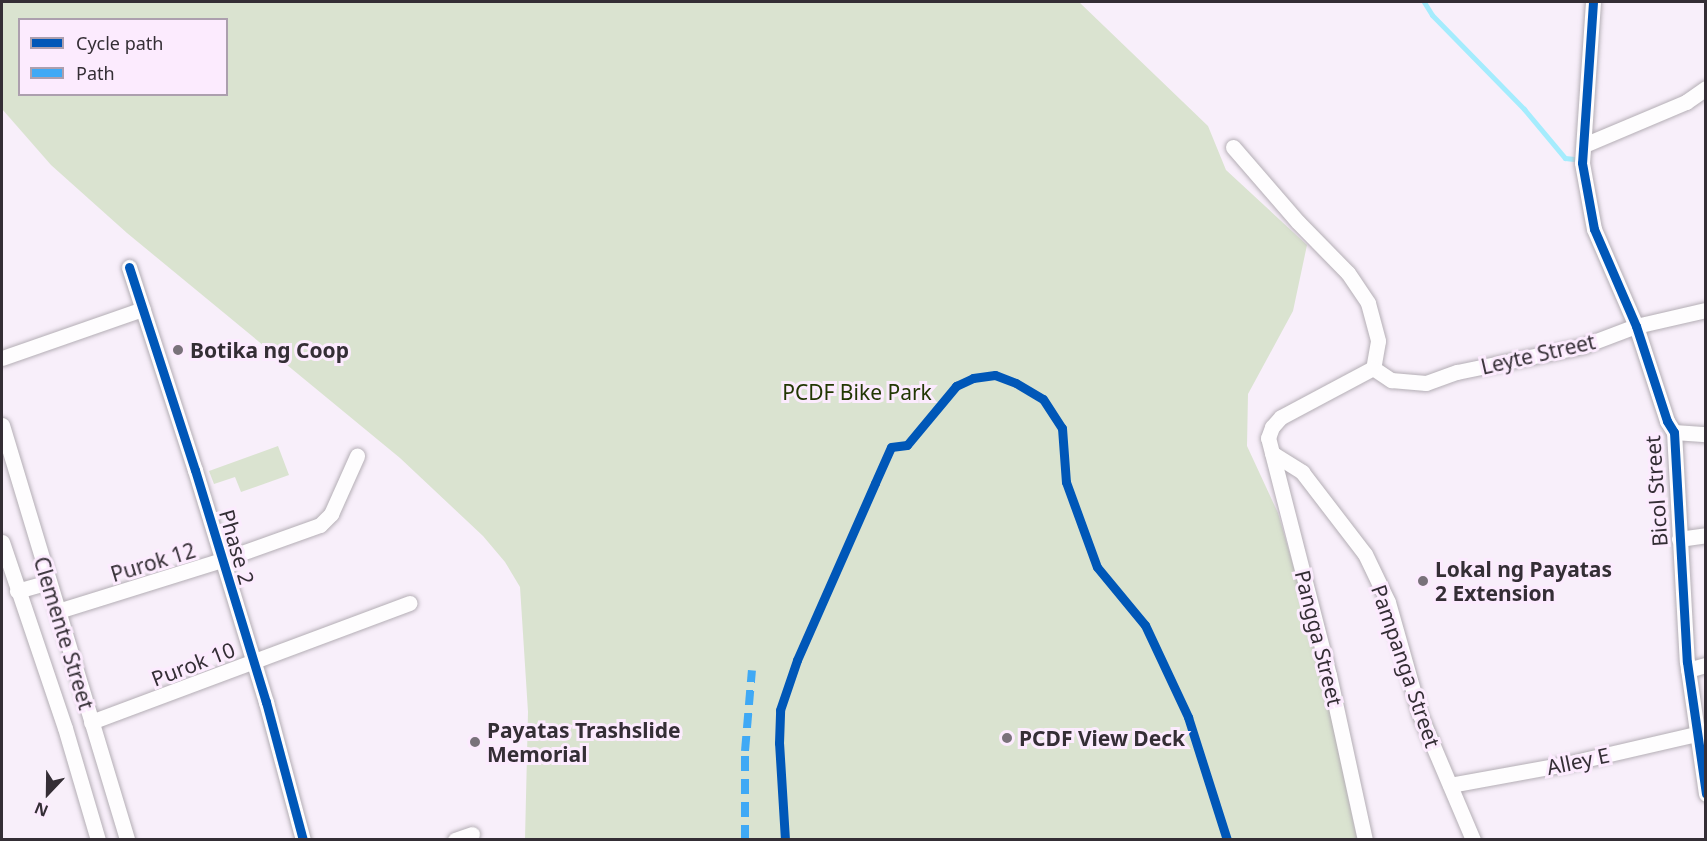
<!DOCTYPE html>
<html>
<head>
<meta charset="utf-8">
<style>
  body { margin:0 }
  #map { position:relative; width:1707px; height:841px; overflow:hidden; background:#f8effa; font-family:"Noto Sans",sans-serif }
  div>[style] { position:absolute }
  .green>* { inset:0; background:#dae3d0 }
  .stream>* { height:5px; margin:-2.5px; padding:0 2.5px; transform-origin:2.5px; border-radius:2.5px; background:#a5ecfd }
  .roads { filter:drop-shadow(0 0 2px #b4aeb5) drop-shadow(0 0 2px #b4aeb5) }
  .minor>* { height:15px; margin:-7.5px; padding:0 7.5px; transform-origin:7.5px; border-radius:7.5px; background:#fefdfe }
  .quiet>* { height:8px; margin-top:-4px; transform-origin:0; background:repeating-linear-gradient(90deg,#3fa9f5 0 15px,transparent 0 23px) }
  .cycleway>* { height:9px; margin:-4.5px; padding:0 4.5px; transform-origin:4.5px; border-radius:4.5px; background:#0057b8 }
  .dots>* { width:16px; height:16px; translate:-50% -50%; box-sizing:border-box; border:3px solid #fcebfe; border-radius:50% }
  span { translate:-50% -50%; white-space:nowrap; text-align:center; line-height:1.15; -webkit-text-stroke:6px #fcebfe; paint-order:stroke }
  .poi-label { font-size:21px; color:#342e35; font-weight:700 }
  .left { translate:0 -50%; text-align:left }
  .street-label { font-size:21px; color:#342e35 }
  .park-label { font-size:21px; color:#223703 }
  .frame { position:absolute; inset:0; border:3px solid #342e35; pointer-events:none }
  .legend { position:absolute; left:18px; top:18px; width:210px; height:78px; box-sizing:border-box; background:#fcebfe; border:2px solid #ac9fae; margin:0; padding:8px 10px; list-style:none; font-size:18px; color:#342e35 }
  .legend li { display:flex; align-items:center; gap:12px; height:30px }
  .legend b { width:30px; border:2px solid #ac9fae }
  .north { position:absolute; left:18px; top:763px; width:60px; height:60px; -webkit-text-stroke:4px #fcebfe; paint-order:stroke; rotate:202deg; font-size:16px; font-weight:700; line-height:24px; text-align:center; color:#342e35 }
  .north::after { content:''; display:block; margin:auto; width:21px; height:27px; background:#342e35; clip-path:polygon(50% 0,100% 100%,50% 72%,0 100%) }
</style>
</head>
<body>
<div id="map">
  <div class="green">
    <div style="clip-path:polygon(evenodd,2px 2px,1079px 2px,1208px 126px,1226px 170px,1307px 245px,1293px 311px,1248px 394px,1247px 446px,1278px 513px,1315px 641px,1357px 839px,525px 839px,528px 712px,520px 587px,505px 562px,483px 536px,400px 458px,127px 233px,51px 165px,2px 109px,2px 2px,20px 20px,226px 20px,226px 94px,20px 94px,20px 20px)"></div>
    <div style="clip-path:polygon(278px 446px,289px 475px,241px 492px,235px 477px,214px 484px,209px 471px)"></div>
  </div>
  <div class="stream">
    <div style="left:1424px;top:2px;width:15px;rotate:58deg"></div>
    <div style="left:1432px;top:15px;width:132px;rotate:45.6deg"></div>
    <div style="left:1524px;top:109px;width:64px;rotate:50.1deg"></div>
    <div style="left:1565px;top:158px;width:9px;rotate:6deg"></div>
  </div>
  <div class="roads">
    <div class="minor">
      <div style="left:1593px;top:2px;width:161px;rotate:93.9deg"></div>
      <div style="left:1582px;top:163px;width:67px;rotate:79.7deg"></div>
      <div style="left:1594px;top:229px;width:106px;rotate:66.6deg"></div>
      <div style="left:1636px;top:326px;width:100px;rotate:71.9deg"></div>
      <div style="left:1667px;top:421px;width:13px;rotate:58deg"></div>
      <div style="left:1674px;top:432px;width:230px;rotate:86.8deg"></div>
      <div style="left:1687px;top:662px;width:133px;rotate:81.8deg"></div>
      <div style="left:1584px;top:145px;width:111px;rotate:-22.9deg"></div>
      <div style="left:1686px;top:102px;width:24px;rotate:-35deg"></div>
      <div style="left:1233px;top:147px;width:99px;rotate:49.1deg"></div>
      <div style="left:1298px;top:222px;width:71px;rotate:45.6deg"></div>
      <div style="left:1348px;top:273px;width:36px;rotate:56deg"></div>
      <div style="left:1368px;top:303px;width:39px;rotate:75deg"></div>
      <div style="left:1378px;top:341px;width:27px;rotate:100deg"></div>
      <div style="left:129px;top:267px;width:213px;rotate:72deg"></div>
      <div style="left:195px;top:470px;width:243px;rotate:73deg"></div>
      <div style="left:266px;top:702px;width:143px;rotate:75deg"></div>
      <div style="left:2px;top:358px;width:149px;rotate:-19.2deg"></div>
      <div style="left:1373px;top:368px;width:22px;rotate:34deg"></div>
      <div style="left:1391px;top:380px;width:35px;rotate:5deg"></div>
      <div style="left:1426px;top:383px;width:33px;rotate:-20deg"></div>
      <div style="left:1457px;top:372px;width:129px;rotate:-11.7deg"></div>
      <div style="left:1583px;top:346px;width:57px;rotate:-20.7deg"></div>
      <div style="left:1636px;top:326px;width:72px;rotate:-12.9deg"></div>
      <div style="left:2px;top:425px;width:433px;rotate:73.2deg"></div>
      <div style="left:1674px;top:432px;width:32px;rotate:4deg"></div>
      <div style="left:1272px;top:453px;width:36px;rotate:32deg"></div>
      <div style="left:1302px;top:472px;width:103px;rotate:52.5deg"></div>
      <div style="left:1365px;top:554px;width:53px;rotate:64.4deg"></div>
      <div style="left:1388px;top:602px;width:117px;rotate:74.2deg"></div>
      <div style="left:1420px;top:715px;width:136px;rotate:67deg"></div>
      <div style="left:1679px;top:539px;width:27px;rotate:-8deg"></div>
      <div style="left:2px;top:542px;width:196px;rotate:71.3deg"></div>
      <div style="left:65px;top:728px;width:117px;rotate:73.6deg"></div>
      <div style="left:17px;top:591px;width:32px;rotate:-16deg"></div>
      <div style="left:58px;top:611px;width:172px;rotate:-17.3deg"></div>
      <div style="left:222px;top:560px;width:104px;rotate:-19.7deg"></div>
      <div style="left:320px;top:525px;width:16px;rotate:-45deg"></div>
      <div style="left:331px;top:514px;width:64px;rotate:-65.9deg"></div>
      <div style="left:1688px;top:670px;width:19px;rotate:-16deg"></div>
      <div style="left:91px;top:722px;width:340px;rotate:-20.5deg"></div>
      <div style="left:1450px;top:785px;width:118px;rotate:-10.3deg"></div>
      <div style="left:1566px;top:764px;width:143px;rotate:-13deg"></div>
      <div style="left:455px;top:840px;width:18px;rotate:-19deg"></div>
      <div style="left:1365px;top:840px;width:169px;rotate:-102.3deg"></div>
      <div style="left:1329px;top:675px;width:245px;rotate:-104.4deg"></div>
      <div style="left:1268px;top:438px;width:12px;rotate:-70deg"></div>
      <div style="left:1272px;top:427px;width:13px;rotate:-48deg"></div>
      <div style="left:1281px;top:417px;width:104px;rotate:-28deg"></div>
    </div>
  </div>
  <div class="quiet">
    <div style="left:745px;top:840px;width:89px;rotate:-90deg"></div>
    <div style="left:745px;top:751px;width:81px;rotate:-85.1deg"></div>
  </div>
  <div class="cycleway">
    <div style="left:1593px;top:2px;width:161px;rotate:93.9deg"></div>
    <div style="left:1582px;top:163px;width:67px;rotate:79.7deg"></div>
    <div style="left:1594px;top:229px;width:106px;rotate:66.6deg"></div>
    <div style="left:1636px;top:326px;width:100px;rotate:71.9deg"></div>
    <div style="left:1667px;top:421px;width:13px;rotate:58deg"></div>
    <div style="left:1674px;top:432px;width:230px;rotate:86.8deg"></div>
    <div style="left:1687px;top:662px;width:133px;rotate:81.8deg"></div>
    <div style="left:129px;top:267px;width:213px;rotate:72deg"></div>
    <div style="left:195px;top:470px;width:243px;rotate:73deg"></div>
    <div style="left:266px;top:702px;width:143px;rotate:75deg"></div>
    <div style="left:785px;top:840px;width:97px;rotate:-93.5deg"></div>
    <div style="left:779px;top:743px;width:33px;rotate:-88deg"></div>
    <div style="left:780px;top:710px;width:53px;rotate:-71.2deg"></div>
    <div style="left:797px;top:660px;width:193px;rotate:-66.2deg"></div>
    <div style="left:875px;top:483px;width:39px;rotate:-66deg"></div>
    <div style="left:891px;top:447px;width:16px;rotate:-7deg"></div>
    <div style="left:907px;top:445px;width:77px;rotate:-50.3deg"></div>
    <div style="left:956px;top:386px;width:19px;rotate:-25deg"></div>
    <div style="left:973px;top:378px;width:22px;rotate:-8deg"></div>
    <div style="left:995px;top:375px;width:22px;rotate:21deg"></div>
    <div style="left:1016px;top:383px;width:31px;rotate:31deg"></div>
    <div style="left:1043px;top:399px;width:35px;rotate:57deg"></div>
    <div style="left:1062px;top:428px;width:54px;rotate:85.8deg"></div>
    <div style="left:1066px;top:482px;width:90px;rotate:70deg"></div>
    <div style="left:1097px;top:567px;width:75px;rotate:50.4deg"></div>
    <div style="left:1145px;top:625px;width:102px;rotate:64.9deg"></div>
    <div style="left:1188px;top:717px;width:129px;rotate:72.4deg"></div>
  </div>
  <div class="dots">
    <div style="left:178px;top:350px;background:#79727a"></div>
    <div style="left:1423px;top:581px;background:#79727a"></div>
    <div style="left:1007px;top:738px;background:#79727a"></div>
    <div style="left:475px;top:742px;background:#79727a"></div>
  </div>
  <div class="poi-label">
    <span class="left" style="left:190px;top:350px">Botika ng Coop</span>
    <span class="left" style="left:1435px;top:581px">Lokal ng Payatas<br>2 Extension</span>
    <span class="left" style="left:487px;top:742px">Payatas Trashslide<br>Memorial</span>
    <span class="left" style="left:1019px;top:738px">PCDF View Deck</span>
  </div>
  <div class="street-label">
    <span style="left:1538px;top:354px;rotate:-13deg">Leyte Street</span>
    <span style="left:1656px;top:491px;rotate:-94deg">Bicol Street</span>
    <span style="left:237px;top:547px;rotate:74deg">Phase 2</span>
    <span style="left:153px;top:562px;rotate:-17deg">Purok 12</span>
    <span style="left:64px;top:633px;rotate:73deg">Clemente Street</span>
    <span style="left:1319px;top:638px;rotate:76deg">Pangga Street</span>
    <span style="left:193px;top:664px;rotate:-21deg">Purok 10</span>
    <span style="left:1406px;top:666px;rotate:71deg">Pampanga Street</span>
    <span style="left:1578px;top:761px;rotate:-12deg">Alley E</span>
  </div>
  <div class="park-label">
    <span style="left:857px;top:392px">PCDF Bike Park</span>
  </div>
  <div class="frame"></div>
  <ul class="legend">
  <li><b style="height:8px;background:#0057b8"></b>Cycle path</li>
  <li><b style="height:8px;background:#3fa9f5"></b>Path</li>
  </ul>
  <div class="north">N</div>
</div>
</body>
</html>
